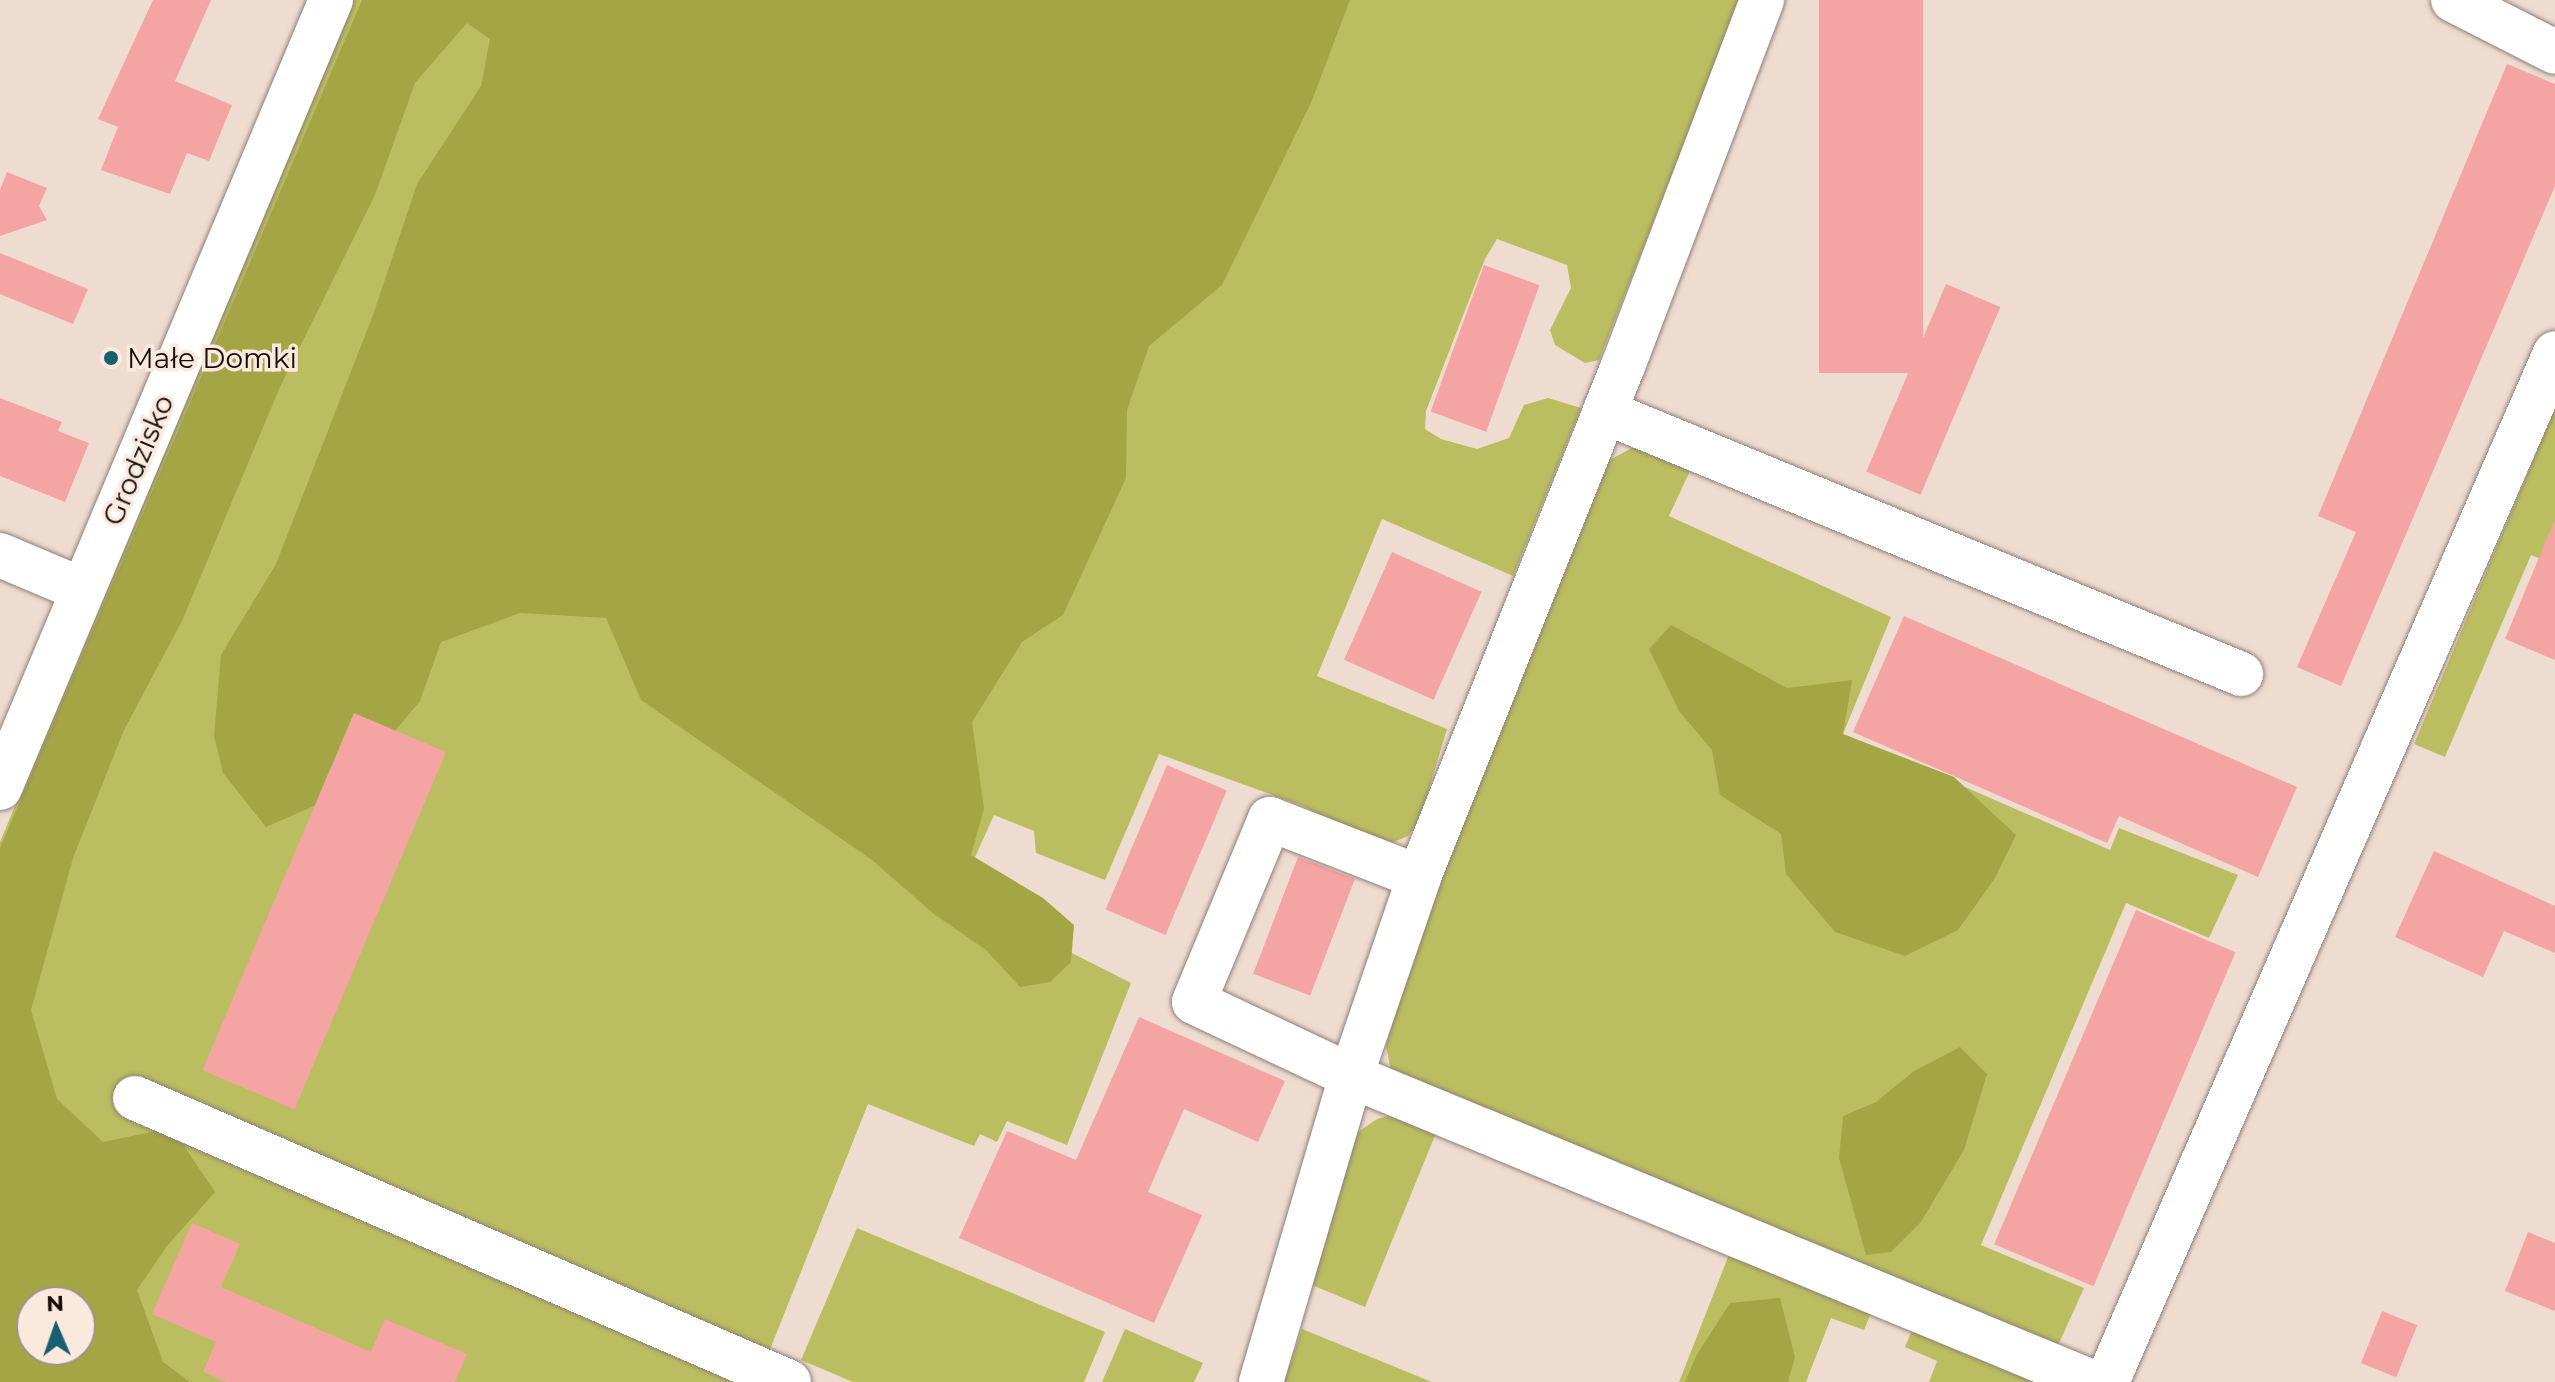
<!DOCTYPE html>
<html>
<head>
<meta charset="utf-8">
<style>
  body { margin:0 }
  #map { position:relative; width:2555px; height:1382px; overflow:hidden; background:#eedcd1; font-family:Montserrat,sans-serif }
  div>[style] { position:absolute }
  .green>* { inset:0; background:#bbbe60 }
  .forest>* { inset:0; background:#a4a646 }
  .building>* { inset:0; background:#f4a4a2; transform-origin:0 0 }
  .roads { filter:drop-shadow(0 0 2px #907f75) drop-shadow(0 0 2px #907f75) }
  .minor>* { height:44px; margin:-22px; padding:0 22px; transform-origin:22px; border-radius:22px; background:#fff }
  .dots>* { width:22px; height:22px; translate:-50% -50%; box-sizing:border-box; border:4px solid #fce9de; border-radius:50% }
  span { translate:-50% -50%; white-space:nowrap; text-align:center; line-height:1.15; -webkit-text-stroke:7px #fce9de; paint-order:stroke }
  .poi-label { font-size:28px; color:#130d09 }
  .left { translate:0 -50%; text-align:left }
  .street-label { font-size:28px; color:#130d09 }
  .north { position:absolute; left:16px; top:1286px; width:80px; height:80px; box-sizing:border-box; background:#fce9de; border:2px solid #9f9189; border-radius:50%; rotate:358deg; font-size:22px; font-weight:700; line-height:32px; text-align:center; color:#130d09 }
  .north::after { content:''; display:block; margin:auto; width:28px; height:36px; background:#195f70; clip-path:polygon(50% 0,100% 100%,50% 72%,0 100%) }
</style>
</head>
<body>
<div id="map">
  <div class="green">
    <div style="clip-path:polygon(evenodd,351px 0,1741px 0,1599px 360px,1585px 363px,1555px 345px,1550px 330px,1571px 288px,1567px 265px,1497px 239px,1485px 259px,1426px 411px,1425px 429px,1441px 439px,1477px 449px,1509px 438px,1524px 405px,1548px 398px,1581px 408px,1513px 576px,1382px 519px,1317px 676px,1447px 729px,1420px 819px,1408px 836px,1389px 844px,1351px 831px,1303px 806px,1159px 754px,1105px 880px,1036px 853px,1034px 831px,994px 815px,958px 895px,1131px 983px,1067px 1145px,1007px 1121px,997px 1142px,980px 1134px,974px 1146px,868px 1104px,757px 1382px,0 1382px,0 842px,351px 0,32px 1302px,80px 1302px,80px 1350px,32px 1350px,32px 1302px)"></div>
    <div style="clip-path:polygon(2555px 408px,2555px 564px,2531px 555px,2445px 757px,2414px 744px)"></div>
    <div style="clip-path:polygon(1649px 439px,1696px 458px,1669px 516px,1891px 617px,1843px 734px,2110px 850px,2119px 828px,2238px 875px,2209px 938px,2126px 903px,1981px 1245px,2084px 1288px,2056px 1350px,1391px 1071px,1386px 1046px,1425px 909px,1600px 465px)"></div>
    <div style="clip-path:polygon(1391px 1115px,1436px 1133px,1365px 1307px,1307px 1283px,1352px 1136px,1377px 1119px)"></div>
    <div style="clip-path:polygon(857px 1228px,1105px 1332px,1084px 1382px,853px 1382px,801px 1360px)"></div>
    <div style="clip-path:polygon(1730px 1252px,1873px 1308px,1864px 1330px,1831px 1318px,1806px 1382px,1679px 1382px)"></div>
    <div style="clip-path:polygon(1913px 1328px,2045px 1382px,1929px 1382px,1937px 1361px,1905px 1347px)"></div>
    <div style="clip-path:polygon(1125px 1329px,1203px 1363px,1194px 1382px,1102px 1382px)"></div>
    <div style="clip-path:polygon(1302px 1329px,1432px 1382px,1284px 1382px)"></div>
  </div>
  <div class="forest">
    <div style="clip-path:polygon(evenodd,362px 0,1350px 0,1311px 103px,1222px 285px,1149px 346px,1127px 410px,1126px 478px,1063px 615px,1022px 642px,972px 722px,984px 809px,971px 855px,1043px 898px,1074px 925px,1071px 962px,1050px 982px,1020px 987px,986px 950px,934px 914px,872px 860px,641px 700px,606px 618px,520px 613px,441px 642px,420px 701px,390px 737px,323px 802px,266px 827px,223px 773px,214px 736px,221px 655px,276px 564px,373px 315px,417px 184px,481px 86px,490px 39px,467px 23px,415px 83px,375px 195px,280px 387px,182px 621px,124px 730px,73px 858px,31px 1010px,57px 1099px,103px 1142px,172px 1128px,215px 1192px,167px 1246px,137px 1290px,163px 1362px,190px 1382px,0 1382px,0 848px,362px 0,32px 1302px,80px 1302px,80px 1350px,32px 1350px,32px 1302px)"></div>
    <div style="clip-path:polygon(1671px 625px,1787px 688px,1852px 680px,1843px 734px,1954px 777px,2016px 835px,1995px 878px,1958px 930px,1905px 956px,1835px 932px,1786px 874px,1781px 834px,1720px 795px,1712px 750px,1679px 711px,1649px 649px)"></div>
    <div style="clip-path:polygon(1960px 1047px,1987px 1074px,1964px 1150px,1921px 1222px,1891px 1252px,1866px 1255px,1839px 1158px,1843px 1116px,1876px 1102px,1914px 1071px)"></div>
    <div style="clip-path:polygon(1780px 1298px,1795px 1357px,1788px 1382px,1685px 1382px,1696px 1356px,1730px 1303px)"></div>
  </div>
  <div class="building">
    <div style="clip-path:polygon(153px 0,211px 0,175px 81px,232px 105px,209px 161px,187px 153px,170px 194px,101px 170px,118px 127px,98px 119px)"></div>
    <div style="left:1819px;top:0;width:104px;height:373px"></div>
    <div style="clip-path:polygon(2507px 64px,2555px 84px,2555px 186px,2341px 686px,2297px 667px,2356px 532px,2318px 516px)"></div>
    <div style="clip-path:polygon(7px 172px,47px 188px,39px 206px,47px 220px,0 236px,0 190px)"></div>
    <div style="clip-path:polygon(0 253px,88px 289px,73px 324px,0 294px)"></div>
    <div style="left:1484px;top:265px;width:59px;height:156px;rotate:20deg"></div>
    <div style="left:1946px;top:284px;width:59px;height:204px;rotate:23deg"></div>
    <div style="clip-path:polygon(0 398px,62px 422px,58px 431px,89px 443px,65px 502px,0 476px)"></div>
    <div style="clip-path:polygon(2555px 519px,2555px 660px,2505px 639px)"></div>
    <div style="left:1392px;top:552px;width:98px;height:118px;rotate:24deg"></div>
    <div style="clip-path:polygon(1904px 616px,2297px 787px,2258px 877px,2119px 816px,2107px 843px,1853px 732px)"></div>
    <div style="left:354px;top:713px;width:100px;height:388px;rotate:23deg"></div>
    <div style="left:1167px;top:765px;width:65px;height:157px;rotate:23deg"></div>
    <div style="clip-path:polygon(2434px 851px,2555px 906px,2555px 953px,2504px 931px,2483px 977px,2395px 937px)"></div>
    <div style="left:1298px;top:857px;width:61px;height:125px;rotate:21deg"></div>
    <div style="left:2136px;top:910px;width:108px;height:363px;rotate:23deg"></div>
    <div style="clip-path:polygon(1139px 1017px,1285px 1081px,1258px 1142px,1184px 1109px,1148px 1192px,1202px 1215px,1154px 1323px,959px 1238px,1007px 1131px,1076px 1160px)"></div>
    <div style="clip-path:polygon(192px 1223px,240px 1244px,221px 1287px,371px 1352px,385px 1319px,467px 1354px,455px 1382px,226px 1382px,203px 1372px,216px 1342px,152px 1314px)"></div>
    <div style="clip-path:polygon(2528px 1232px,2555px 1243px,2555px 1311px,2505px 1291px)"></div>
    <div style="left:2382px;top:1311px;width:38px;height:56px;rotate:22deg"></div>
  </div>
  <div class="roads">
    <div class="minor">
      <div style="left:2453px;top:0;width:114px;rotate:27deg"></div>
      <div style="left:1605px;top:412px;width:688px;rotate:22.39deg"></div>
      <div style="left:0;top:555px;width:90px;rotate:22.9deg"></div>
      <div style="left:0;top:788px;width:855px;rotate:-67.22deg"></div>
      <div style="left:1419px;top:877px;width:160px;rotate:-158.7deg"></div>
      <div style="left:1270px;top:819px;width:198px;rotate:112.6deg"></div>
      <div style="left:1194px;top:1002px;width:174px;rotate:25.2deg"></div>
      <div style="left:1351px;top:1076px;width:802px;rotate:22.44deg"></div>
      <div style="left:135px;top:1098px;width:713px;rotate:23.47deg"></div>
      <div style="left:1261px;top:1382px;width:319px;rotate:-73.6deg"></div>
      <div style="left:1351px;top:1076px;width:210px;rotate:-71.1deg"></div>
      <div style="left:1419px;top:877px;width:550px;rotate:-68.24deg"></div>
      <div style="left:1623px;top:366px;width:392px;rotate:-69.2deg"></div>
      <div style="left:2107px;top:1382px;width:1122px;rotate:-66.47deg"></div>
    </div>
  </div>
  <div class="dots">
    <div style="left:111px;top:358px;background:#195f70"></div>
  </div>
  <div class="poi-label">
    <span class="left" style="left:127px;top:358px">Małe Domki</span>
  </div>
  <div class="street-label">
    <span style="left:138px;top:460px;rotate:-67deg">Grodzisko</span>
  </div>
  <div class="north">N</div>
</div>
</body>
</html>
